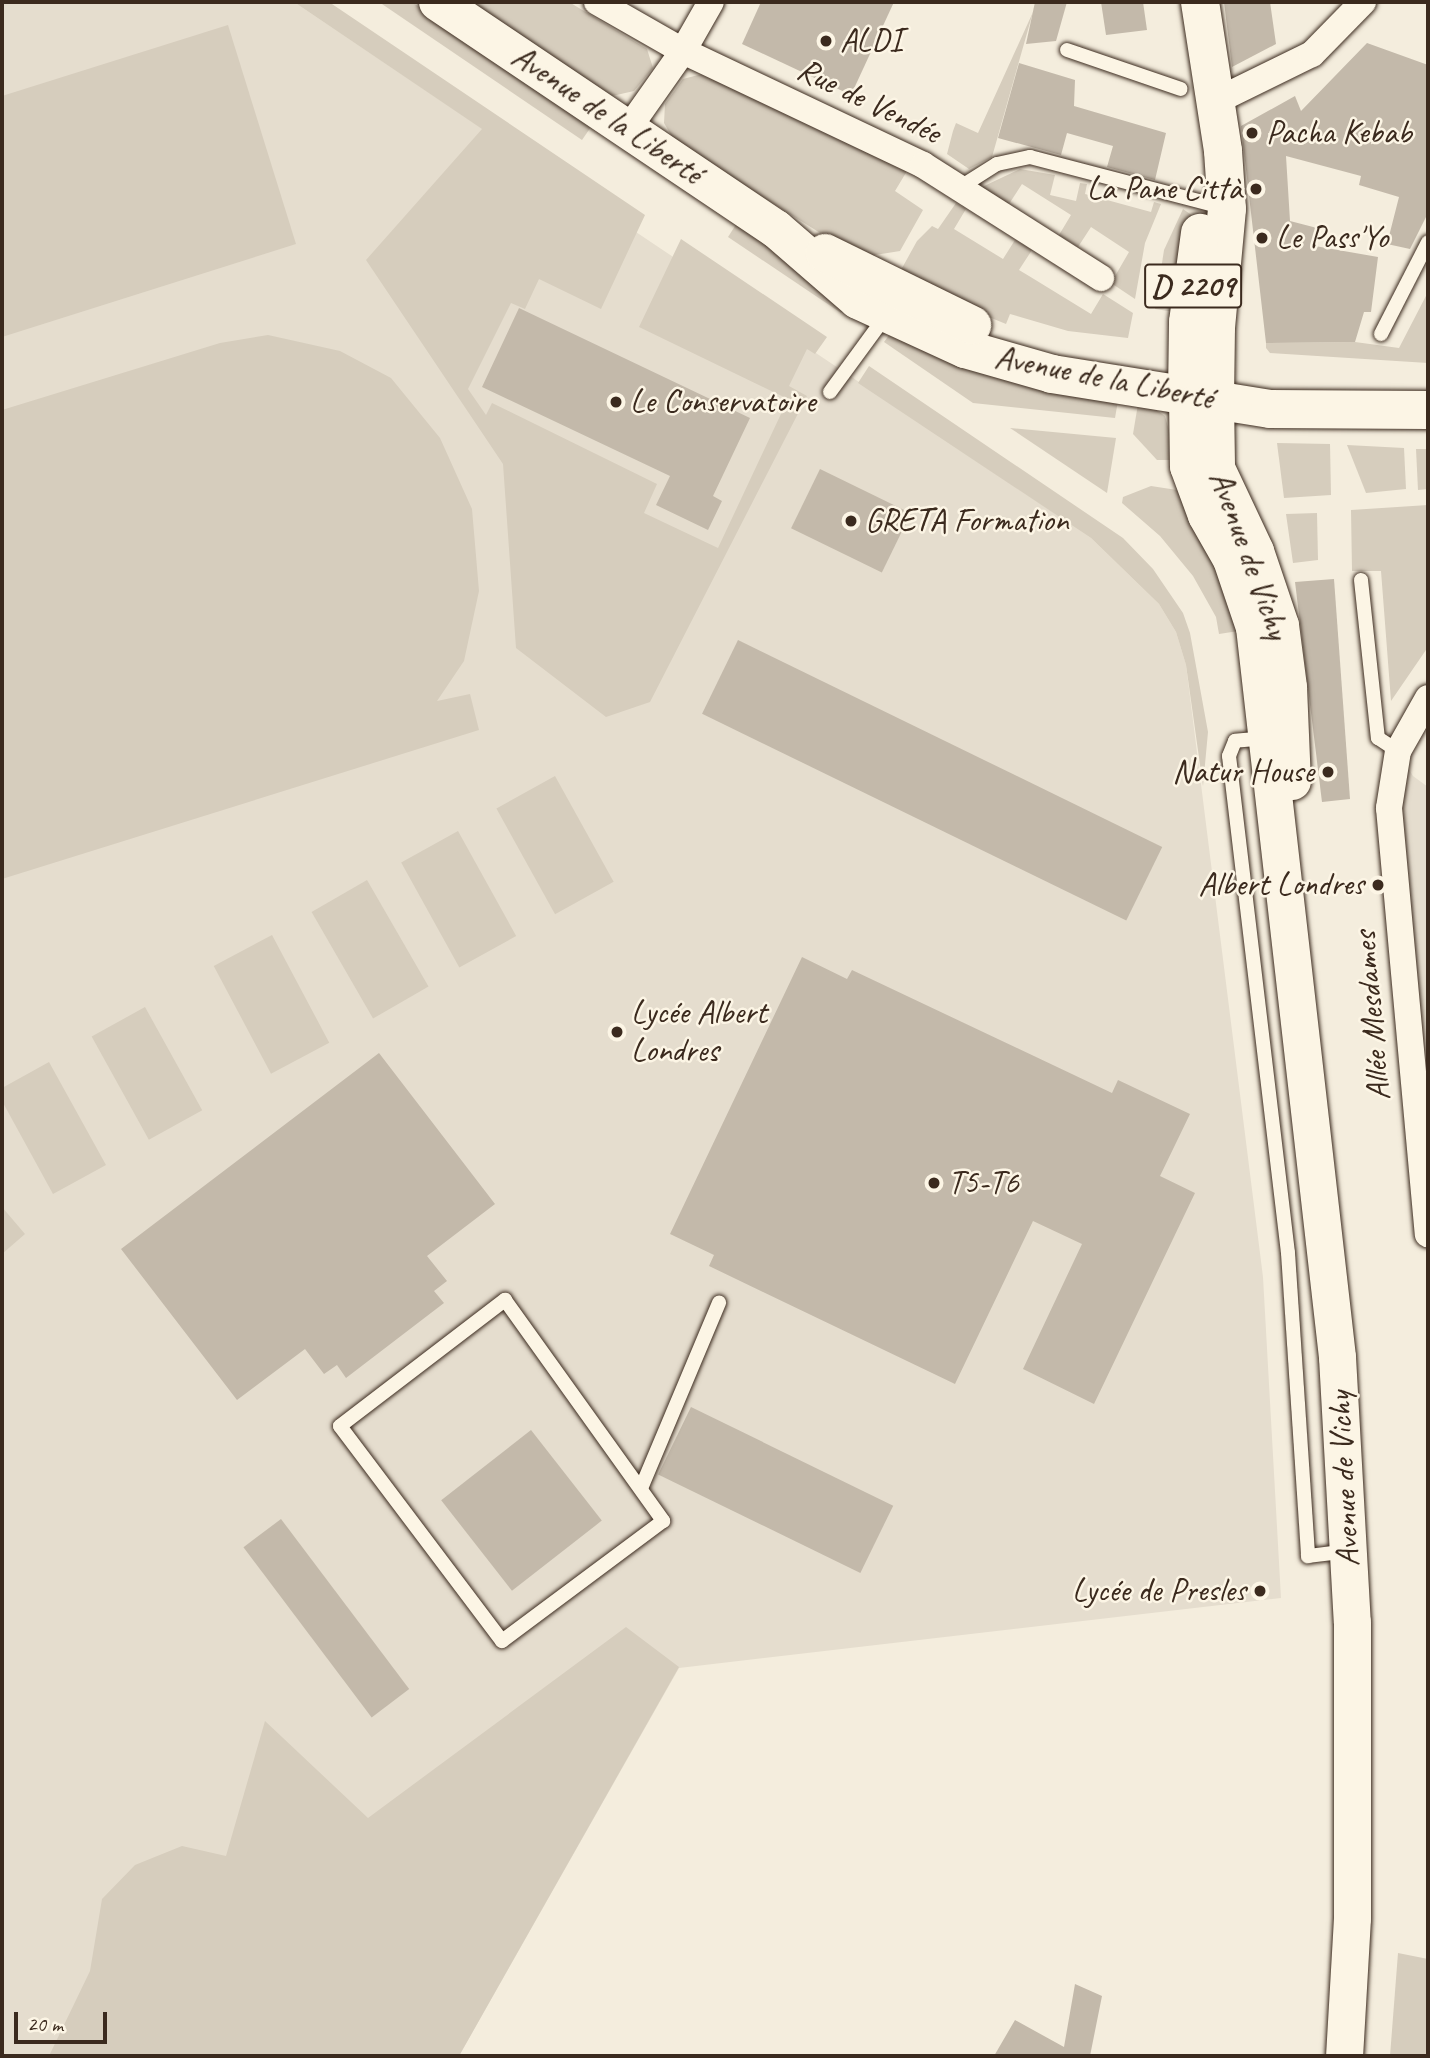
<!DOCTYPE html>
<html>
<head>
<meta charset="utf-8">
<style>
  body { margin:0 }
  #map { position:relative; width:1430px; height:2058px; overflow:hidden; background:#f4eddd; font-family:Caveat,sans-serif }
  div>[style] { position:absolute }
  .built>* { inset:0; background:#e5ddce }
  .green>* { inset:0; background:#d6cdbd; transform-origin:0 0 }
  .building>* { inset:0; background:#c3b9aa; transform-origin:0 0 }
  .roads { filter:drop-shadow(0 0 2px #3b2a1e) drop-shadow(0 0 2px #3b2a1e) }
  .service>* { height:14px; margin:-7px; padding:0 7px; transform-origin:7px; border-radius:7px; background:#fcf5e5 }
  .minor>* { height:26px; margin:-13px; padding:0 13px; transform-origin:13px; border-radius:13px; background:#fcf5e5 }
  .secondary>* { height:37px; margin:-18.5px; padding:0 18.5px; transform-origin:18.5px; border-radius:18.5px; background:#fcf5e5 }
  .primary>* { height:38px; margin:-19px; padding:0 19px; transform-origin:19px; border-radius:19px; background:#fcf5e5 }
  .dots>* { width:19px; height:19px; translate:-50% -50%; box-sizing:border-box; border:4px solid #fcf5e5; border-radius:50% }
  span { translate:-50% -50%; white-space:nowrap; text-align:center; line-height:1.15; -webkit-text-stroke:5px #fcf5e5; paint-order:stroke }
  .shield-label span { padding:2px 5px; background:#fcf5e5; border:2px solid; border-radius:5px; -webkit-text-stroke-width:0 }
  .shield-label { font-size:32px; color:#3b2a1e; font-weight:700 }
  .poi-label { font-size:33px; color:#3b2a1e }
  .left { translate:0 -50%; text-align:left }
  .right { translate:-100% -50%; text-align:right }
  .street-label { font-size:33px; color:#3b2a1e }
  .frame { position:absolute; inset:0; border:4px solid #3b2a1e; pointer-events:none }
  .scale { position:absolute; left:14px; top:2012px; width:93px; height:32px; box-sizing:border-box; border:4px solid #3b2a1e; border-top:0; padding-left:9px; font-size:21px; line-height:24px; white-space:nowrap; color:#3b2a1e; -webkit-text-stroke:5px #fcf5e5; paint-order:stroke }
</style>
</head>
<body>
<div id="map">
  <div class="built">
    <div style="clip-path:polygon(2px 2px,294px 2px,1091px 538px,1159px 604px,1176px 632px,1186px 665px,1263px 1277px,1281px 1598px,679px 1668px,459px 2056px,2px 2056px)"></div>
    <div style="clip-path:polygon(1398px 751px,1413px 776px,1428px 787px,1428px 1234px)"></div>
  </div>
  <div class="green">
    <div style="clip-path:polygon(294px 2px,329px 2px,645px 215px,601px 309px,539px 279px,525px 309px,511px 303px,468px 389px,486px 415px,492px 403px,657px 484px,644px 513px,718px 548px,788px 399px,639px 327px,681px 239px,827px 337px,815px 354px,807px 349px,789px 386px,807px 396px,650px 702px,606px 717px,516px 648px,503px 464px,366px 260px,482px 129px)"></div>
    <div style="clip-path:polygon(379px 2px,412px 2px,593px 124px,582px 140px)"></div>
    <div style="clip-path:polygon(467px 2px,569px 2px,647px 49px,653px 68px,634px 91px,612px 96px)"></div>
    <div style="clip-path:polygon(1033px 12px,992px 157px,969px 169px,947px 154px,953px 131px,956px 123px,978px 133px)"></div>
    <div style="clip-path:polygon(228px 25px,296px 244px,2px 337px,2px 96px)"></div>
    <div style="clip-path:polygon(702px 74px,907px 171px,895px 191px,923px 210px,900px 251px,875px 255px,868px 263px,675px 142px,664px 123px,665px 104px,683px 79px)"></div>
    <div style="clip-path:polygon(1020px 169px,1055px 175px,1050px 195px,1076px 201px,1080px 183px,1087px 184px,1085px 194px,1151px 212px,1154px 202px,1161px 204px,1145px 243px,1135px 299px,1111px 283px,1129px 252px,1091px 227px,1078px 247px,1059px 235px,1071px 215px,1022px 184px,1009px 204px,982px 187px)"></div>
    <div style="clip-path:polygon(956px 203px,966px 209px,954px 229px,1003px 259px,1015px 240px,1032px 250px,1019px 270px,1029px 276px,1091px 314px,1103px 294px,1133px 313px,1128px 338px,1068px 331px,1010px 314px,1006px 324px,896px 279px,917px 241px,932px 226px,938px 229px)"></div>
    <div style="clip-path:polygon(1183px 209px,1193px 216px,1175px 312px,1155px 309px,1164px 250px)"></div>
    <div style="clip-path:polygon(737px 223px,847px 303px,841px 313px,728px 237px)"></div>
    <div style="clip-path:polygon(1428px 292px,1428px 363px,1270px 353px,1266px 348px,1266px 343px,1355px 342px,1399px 348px)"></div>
    <div style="clip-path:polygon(890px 334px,1119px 395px,1115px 418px,973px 403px,884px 342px)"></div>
    <div style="clip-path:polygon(268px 335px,340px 351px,391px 378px,440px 438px,472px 509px,479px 591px,464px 661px,437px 701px,470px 694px,479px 730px,2px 879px,2px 410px,220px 343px)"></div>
    <div style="clip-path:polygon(869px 366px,1123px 538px,1153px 569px,1183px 613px,1190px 633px,1208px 732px,1203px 786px,1186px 665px,1176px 632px,1159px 604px,1091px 538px,858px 383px)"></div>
    <div style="clip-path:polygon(1139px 398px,1165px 416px,1177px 460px,1157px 460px,1133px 434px)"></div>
    <div style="clip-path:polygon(1010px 428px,1116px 438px,1107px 493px)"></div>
    <div style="clip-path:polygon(1277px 443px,1330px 444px,1331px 495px,1284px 498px)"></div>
    <div style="clip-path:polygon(1347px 445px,1404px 448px,1406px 489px,1366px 493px)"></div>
    <div style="clip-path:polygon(1416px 449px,1428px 449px,1428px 489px,1418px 490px)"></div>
    <div style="clip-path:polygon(1151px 486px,1177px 490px,1245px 630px,1219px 634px,1216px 617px,1193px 576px,1160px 536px,1122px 503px,1123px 497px)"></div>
    <div style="clip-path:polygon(1428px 505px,1428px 647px,1391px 701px,1381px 571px,1352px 571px,1351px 510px)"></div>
    <div style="clip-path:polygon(1317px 513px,1318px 560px,1293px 563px,1286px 514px)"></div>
    <div style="left:555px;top:776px;width:121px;height:67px;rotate:61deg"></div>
    <div style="left:458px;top:831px;width:120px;height:65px;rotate:61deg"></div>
    <div style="left:367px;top:880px;width:123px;height:64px;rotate:60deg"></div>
    <div style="left:272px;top:935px;width:122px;height:66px;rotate:62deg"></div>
    <div style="left:145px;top:1007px;width:118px;height:61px;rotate:61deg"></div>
    <div style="clip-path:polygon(49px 1062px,106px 1165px,53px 1194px,2px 1101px,2px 1088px)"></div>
    <div style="clip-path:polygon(2px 1207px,25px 1234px,2px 1254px)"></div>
    <div style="clip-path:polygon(626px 1627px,679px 1667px,459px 2056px,49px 2056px,90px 1971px,102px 1899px,135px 1865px,182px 1846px,226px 1856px,265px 1721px,368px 1818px)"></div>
    <div style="clip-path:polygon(1398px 1953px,1428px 1959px,1428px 2056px,1390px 2056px)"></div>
  </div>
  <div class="building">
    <div style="clip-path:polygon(761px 2px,894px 2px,851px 95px,742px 44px)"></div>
    <div style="clip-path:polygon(1035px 2px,1067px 2px,1056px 41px,1026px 44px)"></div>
    <div style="clip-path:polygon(1101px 2px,1143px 2px,1147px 30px,1106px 35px)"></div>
    <div style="clip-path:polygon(1224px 2px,1270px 2px,1276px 44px,1232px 67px)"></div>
    <div style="clip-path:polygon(1367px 43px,1428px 65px,1428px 213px,1410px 249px,1387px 244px,1399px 197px,1359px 185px,1361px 176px,1286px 156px,1290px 221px,1317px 228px,1315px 246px,1378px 257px,1371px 312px,1364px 312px,1355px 342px,1266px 343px,1241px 126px,1295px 96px,1301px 111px)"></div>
    <div style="clip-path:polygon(1019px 63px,1075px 80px,1074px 106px,1166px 133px,1155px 180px,1107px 167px,1113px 146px,1067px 133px,1061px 155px,998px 138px)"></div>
    <div style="clip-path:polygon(519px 308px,750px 418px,713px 496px,722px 501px,708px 530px,656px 505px,670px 476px,482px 387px)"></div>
    <div style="left:820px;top:469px;width:101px;height:66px;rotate:26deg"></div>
    <div style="clip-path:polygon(1334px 579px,1350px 799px,1322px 802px,1295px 582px)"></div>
    <div style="left:738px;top:640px;width:472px;height:82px;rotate:26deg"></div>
    <div style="clip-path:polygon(802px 957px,847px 979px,852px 970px,1112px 1093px,1118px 1080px,1190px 1114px,1160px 1176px,1195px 1193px,1094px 1404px,1023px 1369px,1082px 1244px,1033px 1221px,955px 1384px,709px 1266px,714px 1255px,670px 1234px)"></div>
    <div style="clip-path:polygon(379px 1053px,495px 1204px,427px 1256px,447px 1281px,434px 1291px,444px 1303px,346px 1378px,337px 1365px,324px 1374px,305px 1349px,237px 1400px,121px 1249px)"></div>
    <div style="left:691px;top:1407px;width:225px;height:75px;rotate:26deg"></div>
    <div style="left:531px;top:1430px;width:115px;height:114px;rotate:52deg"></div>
    <div style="left:281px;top:1519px;width:213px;height:47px;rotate:53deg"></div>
    <div style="clip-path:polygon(1075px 1984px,1102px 1996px,1090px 2056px,994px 2056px,1015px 2020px,1064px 2047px)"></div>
  </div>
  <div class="roads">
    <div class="service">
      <div style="left:1067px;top:50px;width:120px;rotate:18.9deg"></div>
      <div style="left:959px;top:188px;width:45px;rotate:-32.3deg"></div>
      <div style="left:997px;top:164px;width:34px;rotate:-12deg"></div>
      <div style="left:1030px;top:157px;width:203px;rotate:14.6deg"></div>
      <div style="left:1381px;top:334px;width:103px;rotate:-62.9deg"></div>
      <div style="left:830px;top:392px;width:97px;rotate:-53.8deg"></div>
      <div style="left:1361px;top:580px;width:159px;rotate:83.9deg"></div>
      <div style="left:1378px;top:738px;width:24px;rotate:33deg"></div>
      <div style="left:1267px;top:738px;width:32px;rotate:175deg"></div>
      <div style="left:1235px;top:741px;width:16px;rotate:112deg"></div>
      <div style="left:1229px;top:756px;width:500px;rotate:83.23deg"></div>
      <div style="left:1288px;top:1253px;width:304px;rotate:86.2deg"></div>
      <div style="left:1308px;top:1556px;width:38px;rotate:-7deg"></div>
      <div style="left:505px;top:1300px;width:272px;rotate:54.4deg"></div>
      <div style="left:663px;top:1521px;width:201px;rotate:143.3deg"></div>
      <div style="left:502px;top:1641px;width:269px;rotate:-127deg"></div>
      <div style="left:340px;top:1426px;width:208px;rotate:-37.4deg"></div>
      <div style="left:642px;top:1486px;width:199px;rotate:-67.2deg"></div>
    </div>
    <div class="minor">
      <div style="left:597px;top:2px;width:99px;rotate:29.7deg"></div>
      <div style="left:683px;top:51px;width:266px;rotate:25.4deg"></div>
      <div style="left:923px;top:165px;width:211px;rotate:32.4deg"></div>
      <div style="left:1212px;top:103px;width:111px;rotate:-26.1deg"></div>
      <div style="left:1312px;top:54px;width:73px;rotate:-45.6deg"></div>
      <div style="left:628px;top:129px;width:95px;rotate:-54.8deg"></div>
      <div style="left:683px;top:51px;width:56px;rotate:-60.3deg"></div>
      <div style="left:1428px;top:698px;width:61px;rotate:119.5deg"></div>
      <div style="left:1398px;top:751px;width:58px;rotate:99deg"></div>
      <div style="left:1389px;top:808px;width:428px;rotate:84.8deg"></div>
    </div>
    <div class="secondary">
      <div style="left:1187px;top:396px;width:70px;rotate:89.2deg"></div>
      <div style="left:1188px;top:466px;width:52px;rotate:69.8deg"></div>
      <div style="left:1206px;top:515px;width:51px;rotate:60.4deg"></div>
      <div style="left:1231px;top:559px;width:72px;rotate:71.3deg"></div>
      <div style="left:1254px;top:627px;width:735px;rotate:83.51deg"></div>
      <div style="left:1337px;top:1357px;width:265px;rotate:86.8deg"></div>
      <div style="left:1352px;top:1622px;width:296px;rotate:90deg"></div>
      <div style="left:1352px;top:1918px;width:138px;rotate:93.3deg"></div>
      <div style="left:1215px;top:401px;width:67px;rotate:89.1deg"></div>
      <div style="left:1216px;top:468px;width:92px;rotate:64.8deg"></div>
      <div style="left:1255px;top:551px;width:78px;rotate:71.3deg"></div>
      <div style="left:1280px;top:625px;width:63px;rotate:82.6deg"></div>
      <div style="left:1288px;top:687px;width:94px;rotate:87.6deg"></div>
    </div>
    <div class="primary">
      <div style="left:438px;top:2px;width:407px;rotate:33.9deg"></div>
      <div style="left:776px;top:229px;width:108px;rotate:40.9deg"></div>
      <div style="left:858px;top:300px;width:118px;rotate:24.6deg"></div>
      <div style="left:965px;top:349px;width:91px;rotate:16deg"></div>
      <div style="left:1052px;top:374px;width:221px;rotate:9.1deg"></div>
      <div style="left:1270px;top:409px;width:158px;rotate:0.4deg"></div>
      <div style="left:1200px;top:2px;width:151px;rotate:81.2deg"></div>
      <div style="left:1223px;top:151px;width:58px;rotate:86.1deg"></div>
      <div style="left:1227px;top:209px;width:119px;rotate:95.3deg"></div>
      <div style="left:1216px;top:327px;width:74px;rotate:90.8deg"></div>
      <div style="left:825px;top:253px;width:164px;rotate:26.1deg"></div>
      <div style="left:1187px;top:396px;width:74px;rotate:-89.2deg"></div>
      <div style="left:1188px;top:322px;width:90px;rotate:-82.3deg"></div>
    </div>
  </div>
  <div class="dots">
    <div style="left:826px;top:41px;background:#3b2a1e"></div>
    <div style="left:1252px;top:133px;background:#3b2a1e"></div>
    <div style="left:1256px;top:189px;background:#3b2a1e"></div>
    <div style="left:1262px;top:238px;background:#3b2a1e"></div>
    <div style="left:616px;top:402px;background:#3b2a1e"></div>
    <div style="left:851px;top:521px;background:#3b2a1e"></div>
    <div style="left:1328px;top:772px;background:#3b2a1e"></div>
    <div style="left:1378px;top:885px;background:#3b2a1e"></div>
    <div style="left:617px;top:1032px;background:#3b2a1e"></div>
    <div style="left:934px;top:1183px;background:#3b2a1e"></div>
    <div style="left:1260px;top:1591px;background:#3b2a1e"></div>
  </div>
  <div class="shield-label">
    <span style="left:1193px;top:286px">D 2209</span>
  </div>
  <div class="poi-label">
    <span class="left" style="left:840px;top:41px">ALDI</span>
    <span class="left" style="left:1266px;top:133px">Pacha Kebab</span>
    <span class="right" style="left:1242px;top:189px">La Pane Città</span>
    <span class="left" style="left:1276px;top:238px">Le Pass'Yo</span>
    <span class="left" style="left:630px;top:402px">Le Conservatoire</span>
    <span class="left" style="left:865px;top:521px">GRETA Formation</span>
    <span class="right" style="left:1314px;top:772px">Natur House</span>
    <span class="right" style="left:1364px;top:885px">Albert Londres</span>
    <span class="left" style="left:631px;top:1032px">Lycée Albert<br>Londres</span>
    <span class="left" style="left:948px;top:1183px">T5-T6</span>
    <span class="right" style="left:1246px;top:1591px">Lycée de Presles</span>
  </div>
  <div class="street-label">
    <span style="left:869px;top:101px;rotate:26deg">Rue de Vendée</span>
    <span style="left:607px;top:115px;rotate:34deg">Avenue de la Liberté</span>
    <span style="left:1104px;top:378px;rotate:11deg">Avenue de la Liberté</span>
    <span style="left:1249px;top:555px;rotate:70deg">Avenue de Vichy</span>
    <span style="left:1372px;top:1016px;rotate:-95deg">Allée Mesdames</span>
    <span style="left:1344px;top:1479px;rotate:-93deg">Avenue de Vichy</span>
  </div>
  <div class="frame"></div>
  <div class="scale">20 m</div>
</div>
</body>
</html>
